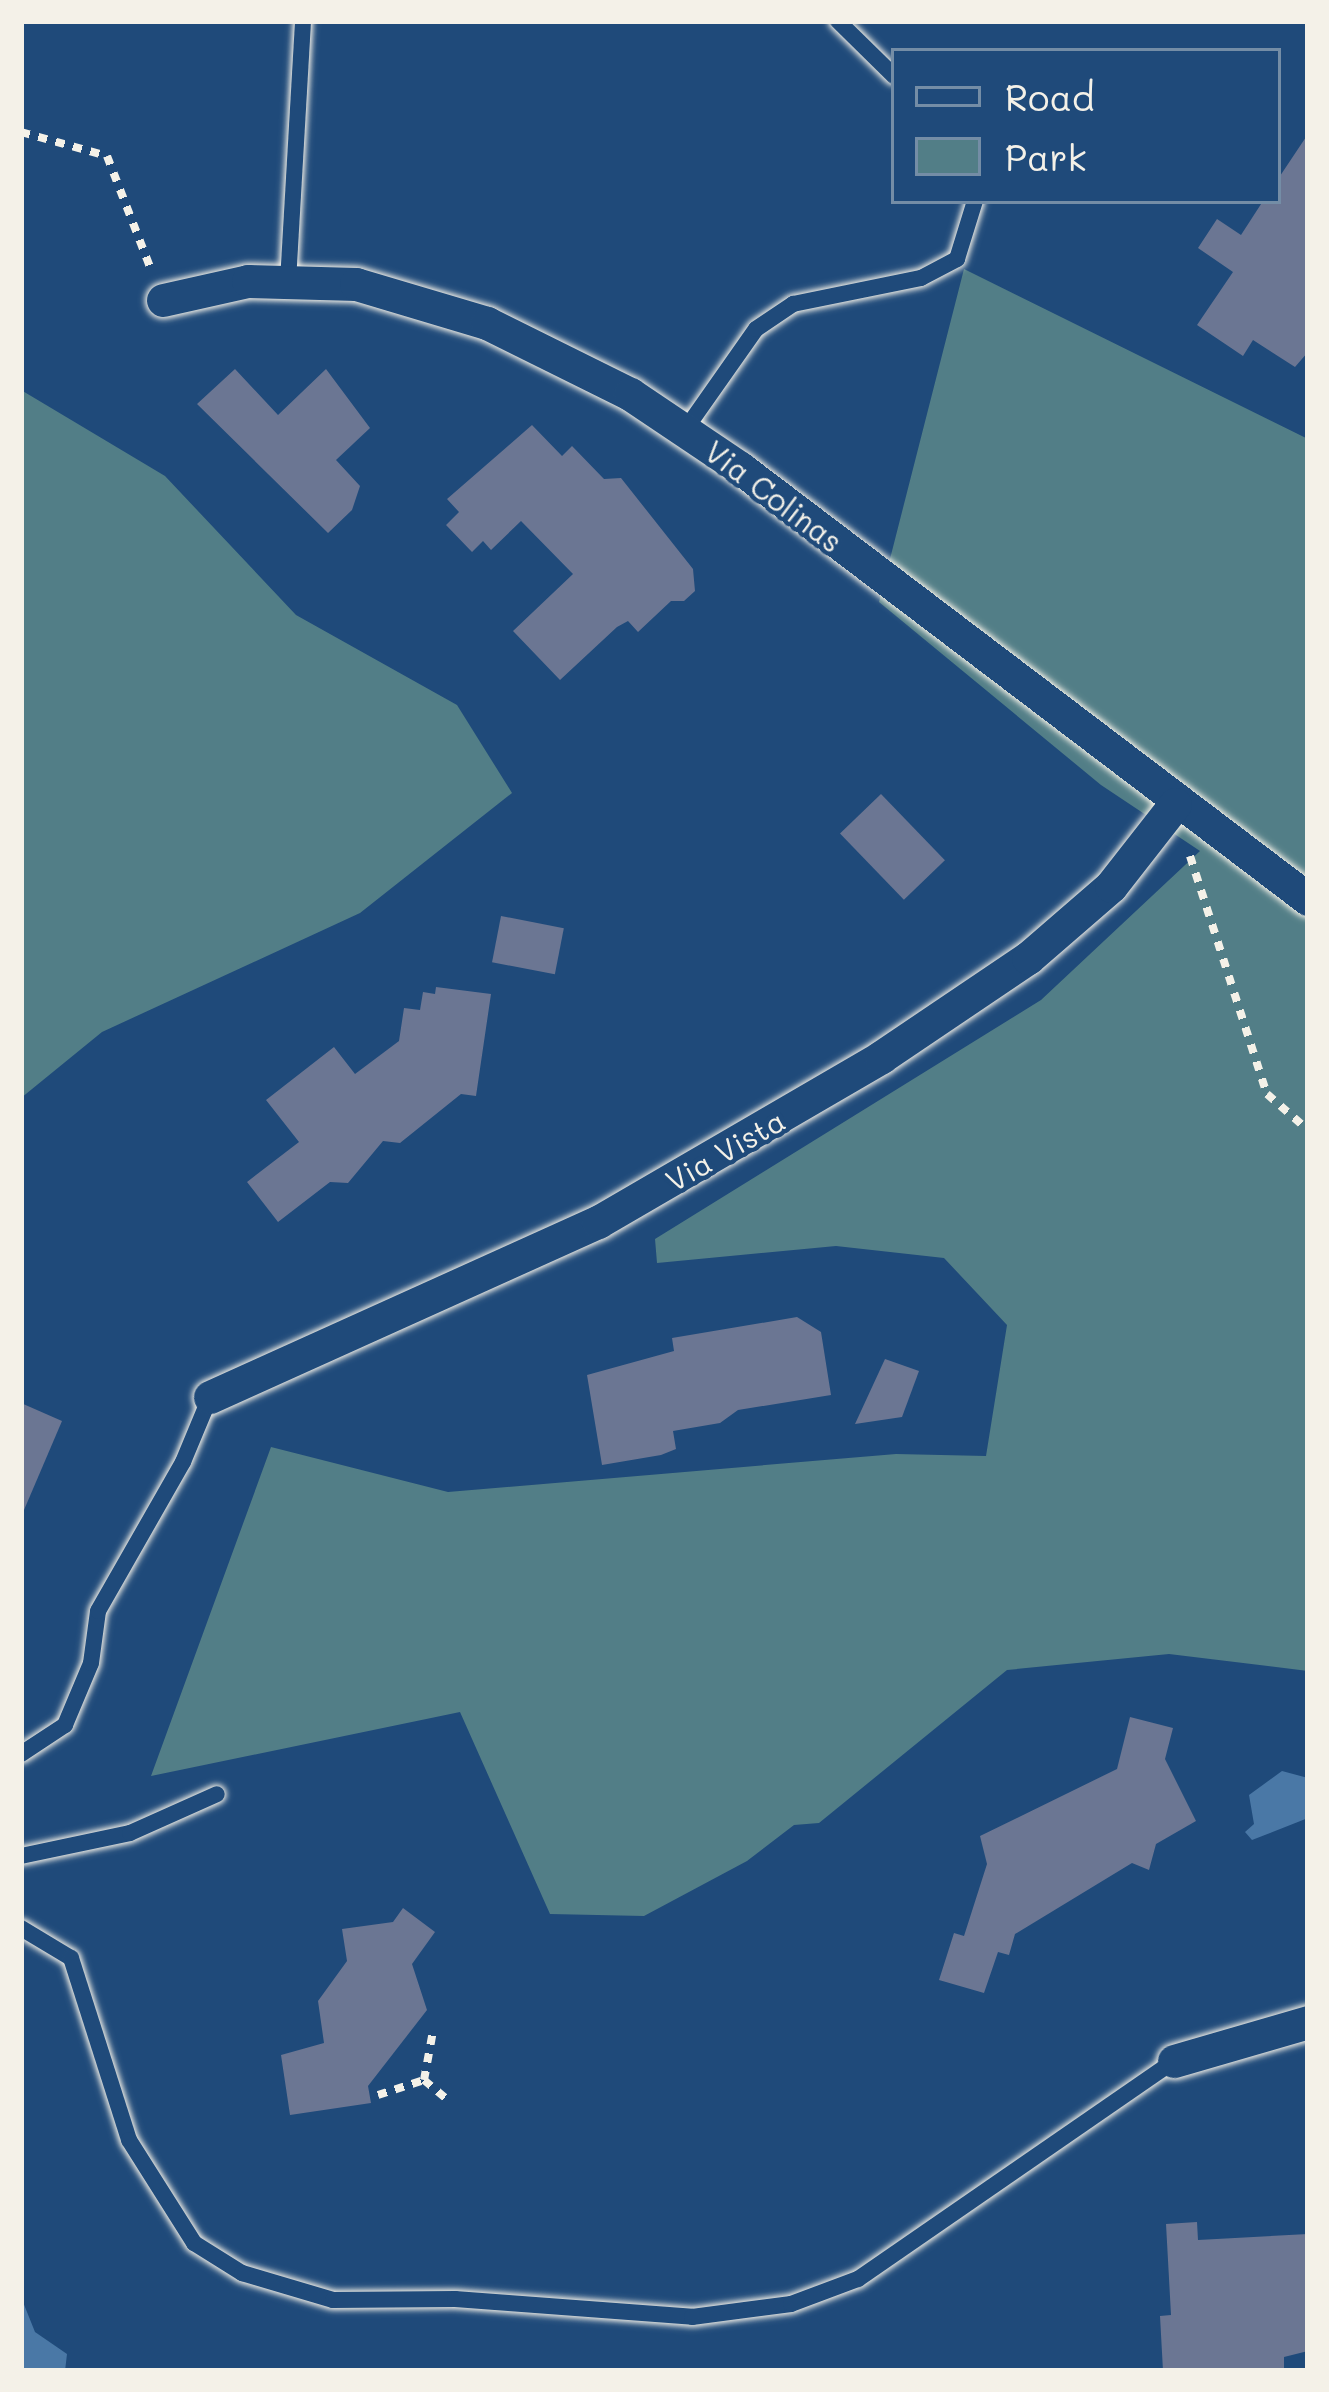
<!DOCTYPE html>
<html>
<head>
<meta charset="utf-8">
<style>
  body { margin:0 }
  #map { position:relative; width:1329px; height:2392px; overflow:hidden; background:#1f4a7a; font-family:Mali,sans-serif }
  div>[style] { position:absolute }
  .green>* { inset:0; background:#527e87 }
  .water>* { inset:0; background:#4a78a6 }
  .building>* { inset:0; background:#6b7693; transform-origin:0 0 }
  .path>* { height:8px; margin-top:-4px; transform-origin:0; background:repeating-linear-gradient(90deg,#f4f1e8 0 9px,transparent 0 18px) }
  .roads { filter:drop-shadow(0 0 3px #f4f1e8) drop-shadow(0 0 3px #f4f1e8) }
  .service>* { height:16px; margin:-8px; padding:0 8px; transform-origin:8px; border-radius:8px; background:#1f4a7a }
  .minor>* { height:33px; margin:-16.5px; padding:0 16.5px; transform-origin:16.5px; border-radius:16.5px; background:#1f4a7a }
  span { translate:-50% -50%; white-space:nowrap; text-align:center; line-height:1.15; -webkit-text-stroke:9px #1f4a7a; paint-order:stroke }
  .street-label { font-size:30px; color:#f4f1e8 }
  .frame { position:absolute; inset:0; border:24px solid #f4f1e8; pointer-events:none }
  .legend { position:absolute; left:891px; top:48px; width:390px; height:156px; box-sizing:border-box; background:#1f4a7a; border:3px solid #748da6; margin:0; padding:15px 21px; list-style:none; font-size:36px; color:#f4f1e8 }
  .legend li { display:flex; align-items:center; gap:24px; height:60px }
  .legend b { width:60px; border:3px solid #748da6 }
</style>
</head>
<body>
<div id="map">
  <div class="green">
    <div style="clip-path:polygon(964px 269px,1308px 439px,1308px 1671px,1169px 1654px,1007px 1670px,819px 1823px,794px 1825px,747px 1861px,644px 1916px,550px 1914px,460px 1712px,151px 1776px,271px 1447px,448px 1492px,896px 1454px,986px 1456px,1007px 1325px,944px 1258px,836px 1246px,657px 1263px,655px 1239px,1041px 1000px,1200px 851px,1101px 785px,879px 602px)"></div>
    <div style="clip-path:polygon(21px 390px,165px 476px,296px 615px,457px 705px,512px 793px,360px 913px,102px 1032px,21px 1098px)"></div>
  </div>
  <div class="water">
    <div style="clip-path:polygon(1282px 1771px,1308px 1778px,1308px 1818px,1252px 1840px,1245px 1832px,1254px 1824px,1249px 1795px)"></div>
    <div style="clip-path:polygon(21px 2297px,35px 2332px,67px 2354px,65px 2371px,21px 2371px)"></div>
  </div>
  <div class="building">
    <div style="clip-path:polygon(1308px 134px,1308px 352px,1295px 367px,1253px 340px,1243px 356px,1197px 325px,1233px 272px,1198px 248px,1217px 219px,1241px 235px,1263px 201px,1278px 201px,1278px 179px)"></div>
    <div style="clip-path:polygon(235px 369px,278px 415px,326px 369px,370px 428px,336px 460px,360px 486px,352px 510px,328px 533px,197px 404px)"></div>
    <div style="clip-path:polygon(532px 425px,562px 456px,572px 446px,604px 479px,621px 478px,693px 569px,695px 591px,684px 601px,671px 601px,638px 632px,628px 621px,617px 627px,560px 680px,513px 631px,573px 574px,521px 521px,491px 550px,483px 541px,472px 552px,446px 525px,459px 512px,447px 499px)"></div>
    <div style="left:881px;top:794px;width:92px;height:57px;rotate:46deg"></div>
    <div style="left:501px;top:916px;width:64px;height:47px;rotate:11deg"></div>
    <div style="clip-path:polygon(436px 987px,491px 994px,476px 1096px,461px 1094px,400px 1143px,383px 1141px,348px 1183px,330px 1182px,278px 1222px,247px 1182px,299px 1142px,266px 1100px,334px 1047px,355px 1074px,399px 1041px,404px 1008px,420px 1010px,423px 992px,435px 994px)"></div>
    <div style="clip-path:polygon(797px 1317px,821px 1332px,831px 1395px,738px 1410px,720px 1423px,673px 1431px,676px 1449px,661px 1455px,602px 1465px,587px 1375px,674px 1351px,672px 1338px)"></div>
    <div style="clip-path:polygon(885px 1359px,919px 1371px,902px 1417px,855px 1424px)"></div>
    <div style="clip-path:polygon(21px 1403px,62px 1421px,21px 1517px)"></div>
    <div style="clip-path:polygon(1130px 1717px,1173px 1728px,1165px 1759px,1196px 1821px,1156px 1844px,1149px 1870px,1132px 1863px,1015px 1934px,1009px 1955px,998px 1952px,984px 1993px,939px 1980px,954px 1933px,964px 1936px,987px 1864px,980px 1836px,1117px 1769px)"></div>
    <div style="clip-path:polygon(403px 1908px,435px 1932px,412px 1964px,427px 2010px,368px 2086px,371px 2103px,290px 2115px,281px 2055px,324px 2043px,318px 2001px,347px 1961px,342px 1929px,393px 1922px)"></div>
    <div style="clip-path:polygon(1197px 2222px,1198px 2240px,1308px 2234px,1308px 2351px,1284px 2357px,1284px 2370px,1163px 2371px,1160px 2316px,1171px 2315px,1166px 2224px)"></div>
  </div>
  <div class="path">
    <div style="left:21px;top:132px;width:89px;rotate:15.6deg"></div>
    <div style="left:107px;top:156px;width:119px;rotate:68.8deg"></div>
    <div style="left:1190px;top:856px;width:250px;rotate:72.1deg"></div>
    <div style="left:1267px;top:1094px;width:55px;rotate:41.3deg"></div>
    <div style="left:424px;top:2080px;width:50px;rotate:-79.6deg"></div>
    <div style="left:424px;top:2080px;width:35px;rotate:40deg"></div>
    <div style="left:378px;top:2095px;width:48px;rotate:-18.1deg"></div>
  </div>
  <div class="roads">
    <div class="service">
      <div style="left:838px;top:21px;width:78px;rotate:44.5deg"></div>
      <div style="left:288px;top:282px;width:261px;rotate:-86.7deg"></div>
      <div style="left:685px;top:430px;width:123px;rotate:-54.9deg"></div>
      <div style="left:756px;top:329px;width:45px;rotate:-34deg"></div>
      <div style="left:793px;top:304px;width:131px;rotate:-11.5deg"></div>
      <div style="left:921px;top:278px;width:41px;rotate:-27.8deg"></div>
      <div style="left:957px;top:259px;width:61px;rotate:-72.8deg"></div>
      <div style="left:21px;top:1754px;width:53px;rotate:-33.4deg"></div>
      <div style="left:65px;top:1725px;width:67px;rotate:-67.2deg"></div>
      <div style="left:91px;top:1663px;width:52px;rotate:-82.3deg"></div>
      <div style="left:98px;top:1611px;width:172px;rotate:-60.3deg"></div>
      <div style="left:183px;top:1462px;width:70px;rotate:-67.4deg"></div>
      <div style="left:21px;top:1856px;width:111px;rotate:-11.9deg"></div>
      <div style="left:130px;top:1833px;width:95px;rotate:-24.1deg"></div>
      <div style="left:21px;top:1928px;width:58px;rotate:31deg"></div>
      <div style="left:71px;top:1958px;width:191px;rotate:72.3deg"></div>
      <div style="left:129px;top:2140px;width:122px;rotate:57.7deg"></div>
      <div style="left:194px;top:2243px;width:57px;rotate:32deg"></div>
      <div style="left:242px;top:2273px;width:95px;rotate:16.5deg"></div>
      <div style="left:333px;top:2300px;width:122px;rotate:-0.5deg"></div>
      <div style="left:455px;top:2299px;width:238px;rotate:4.3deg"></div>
      <div style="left:692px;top:2317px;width:100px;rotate:-7.5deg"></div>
      <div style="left:791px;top:2304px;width:72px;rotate:-20.5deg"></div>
      <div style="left:858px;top:2279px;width:384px;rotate:-34.6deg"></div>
    </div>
    <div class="minor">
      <div style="left:163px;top:300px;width:87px;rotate:-12.6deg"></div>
      <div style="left:248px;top:281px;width:108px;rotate:1.6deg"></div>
      <div style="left:356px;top:284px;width:137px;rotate:16.6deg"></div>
      <div style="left:487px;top:323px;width:160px;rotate:26.4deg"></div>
      <div style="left:630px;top:394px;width:133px;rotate:33.9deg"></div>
      <div style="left:740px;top:468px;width:713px;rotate:37.19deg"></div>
      <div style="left:210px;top:1397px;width:426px;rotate:-24.3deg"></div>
      <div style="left:598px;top:1222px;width:328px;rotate:-30.2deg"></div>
      <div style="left:881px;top:1057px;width:177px;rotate:-34deg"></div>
      <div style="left:1028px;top:958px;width:110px;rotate:-40.9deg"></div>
      <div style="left:1111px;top:886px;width:104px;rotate:-52deg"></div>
      <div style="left:1174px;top:2061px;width:140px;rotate:-16.2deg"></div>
    </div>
  </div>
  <div class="street-label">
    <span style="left:774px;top:496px;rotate:37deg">Via Colinas</span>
    <span style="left:725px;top:1150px;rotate:-30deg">Via Vista</span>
  </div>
  <div class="frame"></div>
  <ul class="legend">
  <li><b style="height:15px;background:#1f4a7a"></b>Road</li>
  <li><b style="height:33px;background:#527e87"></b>Park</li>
  </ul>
</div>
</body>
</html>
